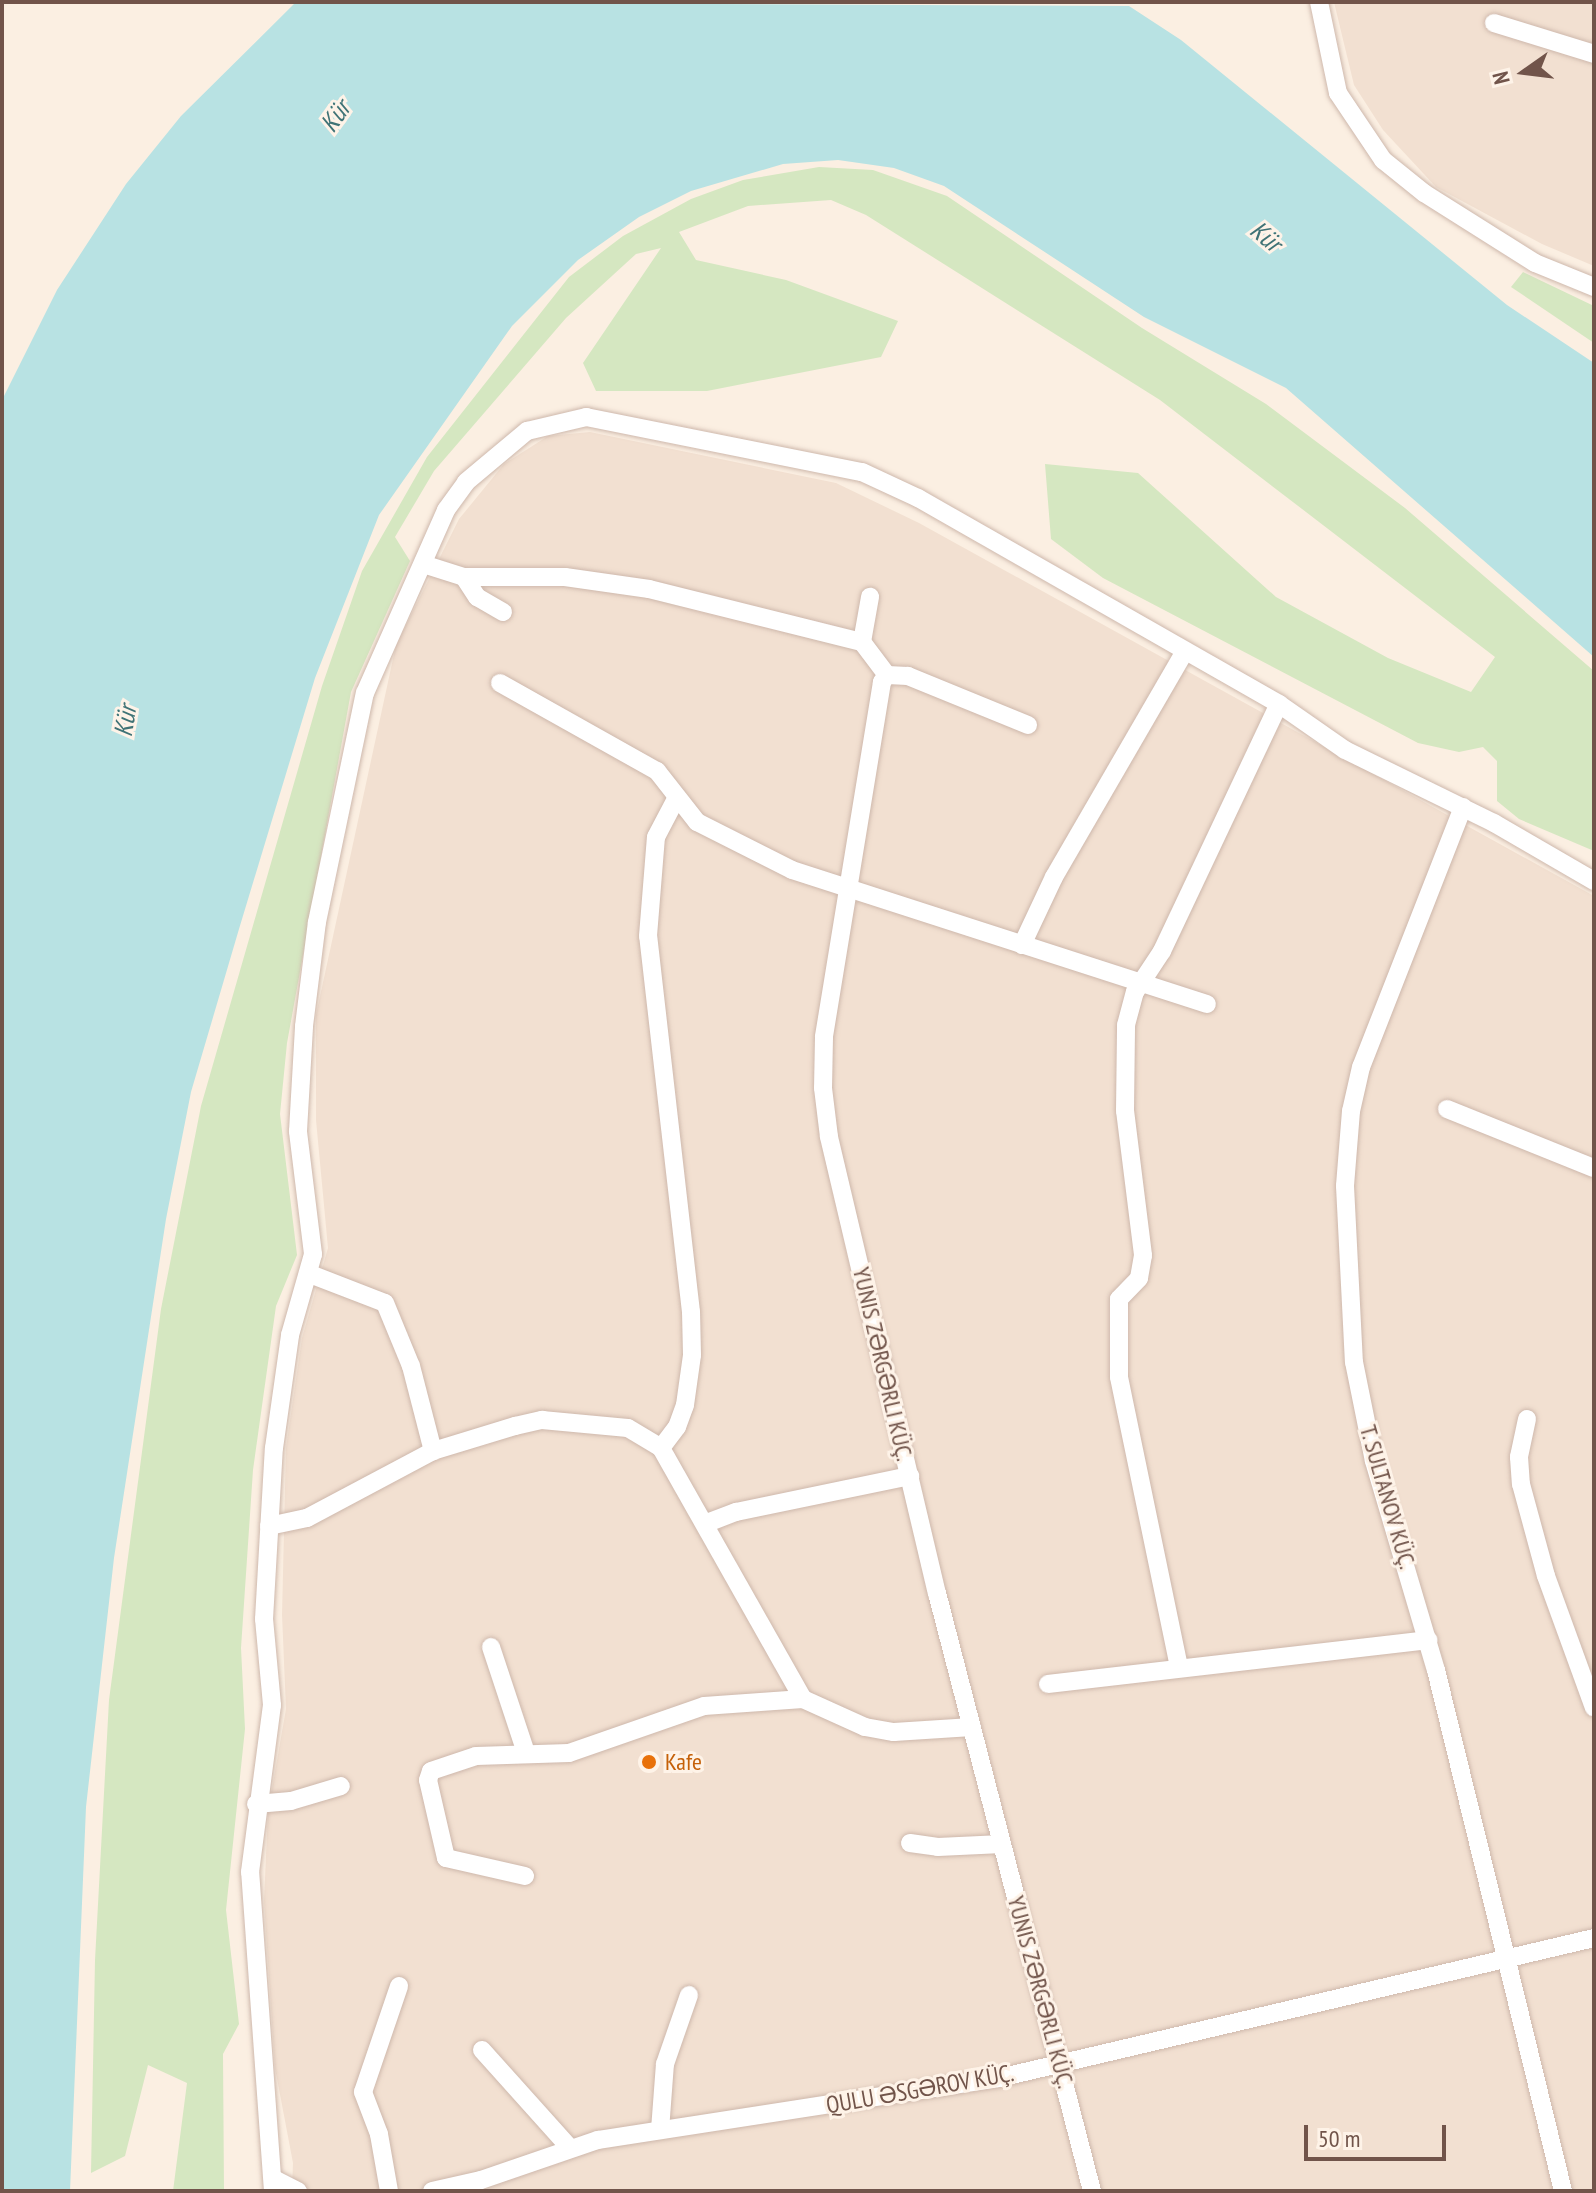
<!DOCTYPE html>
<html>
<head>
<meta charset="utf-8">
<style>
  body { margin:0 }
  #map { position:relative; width:1596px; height:2193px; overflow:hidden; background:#fbefe2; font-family:"PT Sans Narrow",sans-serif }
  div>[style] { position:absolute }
  .residential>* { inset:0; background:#f2e0d1 }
  .green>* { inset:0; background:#d5e7c1 }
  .water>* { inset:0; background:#b8e2e3 }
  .roads { filter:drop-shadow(0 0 2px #ceb8ac) drop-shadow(0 0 2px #ceb8ac) }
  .minor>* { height:18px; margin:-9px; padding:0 9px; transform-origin:9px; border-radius:9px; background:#fff }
  .dots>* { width:22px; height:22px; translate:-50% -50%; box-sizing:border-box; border:4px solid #fef3e8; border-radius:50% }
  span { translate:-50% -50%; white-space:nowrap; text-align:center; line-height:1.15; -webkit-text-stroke:6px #fef3e8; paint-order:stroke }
  .street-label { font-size:24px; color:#71544a }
  .food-label { font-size:24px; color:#c56008 }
  .left { translate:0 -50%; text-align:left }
  .water-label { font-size:26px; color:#3f7376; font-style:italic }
  .frame { position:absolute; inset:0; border:4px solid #71544a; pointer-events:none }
  .north { position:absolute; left:1484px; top:32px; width:80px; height:80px; -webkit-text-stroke:6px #fef3e8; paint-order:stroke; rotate:256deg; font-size:22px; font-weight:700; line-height:32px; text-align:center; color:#71544a }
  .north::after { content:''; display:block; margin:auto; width:28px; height:36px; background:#71544a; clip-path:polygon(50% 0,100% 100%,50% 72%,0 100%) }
  .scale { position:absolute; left:1304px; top:2125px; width:142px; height:36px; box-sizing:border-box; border:4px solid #71544a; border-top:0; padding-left:10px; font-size:24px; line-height:28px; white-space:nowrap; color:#71544a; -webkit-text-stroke:6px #fef3e8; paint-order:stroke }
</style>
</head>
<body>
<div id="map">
  <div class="residential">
    <div style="clip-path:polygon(1334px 2px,1594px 2px,1594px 266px,1542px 244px,1436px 187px,1383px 130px,1354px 85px)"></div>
    <div style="clip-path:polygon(590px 432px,836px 483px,919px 523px,1594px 896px,1594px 2191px,292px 2191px,293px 2163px,275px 2068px,264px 1901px,268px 1812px,286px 1709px,282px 1615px,286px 1448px,302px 1338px,328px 1248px,316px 1120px,316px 1015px,396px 645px,459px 519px,504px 464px,548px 436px)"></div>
  </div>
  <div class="green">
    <div style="clip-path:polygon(819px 167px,873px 170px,947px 196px,1142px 328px,1266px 404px,1405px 508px,1594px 671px,1594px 851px,1519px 819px,1497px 801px,1497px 761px,1483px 747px,1459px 752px,1418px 743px,1103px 578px,1051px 539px,1045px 464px,1138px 473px,1276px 597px,1388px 658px,1471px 692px,1495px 657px,1160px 400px,866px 215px,831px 200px,748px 206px,679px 232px,696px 260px,786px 280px,898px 321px,881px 357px,707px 391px,596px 391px,583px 363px,661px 248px,636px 254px,566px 318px,434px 471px,395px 537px,410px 561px,351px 692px,287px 1043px,280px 1114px,297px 1255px,276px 1306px,253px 1470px,241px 1648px,245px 1729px,226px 1910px,239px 2024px,223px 2054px,224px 2191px,173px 2191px,187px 2083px,148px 2065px,125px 2156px,91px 2173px,95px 1960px,109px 1700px,161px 1309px,201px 1106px,322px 686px,362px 571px,427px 457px,569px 277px,623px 236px,691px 199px,743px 180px)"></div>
    <div style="clip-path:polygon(1523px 272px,1594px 306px,1594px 343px,1511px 287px)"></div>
  </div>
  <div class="water">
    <div style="clip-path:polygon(296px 2px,1129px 6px,1181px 40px,1507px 305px,1594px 363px,1594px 657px,1286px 388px,1144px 317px,944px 186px,894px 168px,838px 160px,783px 164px,691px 191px,639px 217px,578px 260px,512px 326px,379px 515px,315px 678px,239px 929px,191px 1092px,166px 1219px,114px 1558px,86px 1807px,70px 2191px,2px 2191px,2px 400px,57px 290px,126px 184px,181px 116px)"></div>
  </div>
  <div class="roads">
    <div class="minor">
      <div style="left:1319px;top:2px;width:93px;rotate:78.2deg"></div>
      <div style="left:1338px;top:93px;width:81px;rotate:56.1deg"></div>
      <div style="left:1383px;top:160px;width:53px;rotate:38.8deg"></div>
      <div style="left:1424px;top:193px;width:131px;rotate:32.2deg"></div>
      <div style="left:1535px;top:263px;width:64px;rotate:22.1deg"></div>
      <div style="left:1494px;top:23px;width:105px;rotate:17.2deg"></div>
      <div style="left:423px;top:564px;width:43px;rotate:17.6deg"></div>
      <div style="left:464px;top:577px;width:101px"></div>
      <div style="left:565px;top:577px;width:85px;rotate:8.1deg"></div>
      <div style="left:649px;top:589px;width:219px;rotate:14deg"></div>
      <div style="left:862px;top:642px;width:41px;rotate:52.9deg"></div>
      <div style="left:464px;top:577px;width:24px;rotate:57deg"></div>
      <div style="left:477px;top:597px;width:30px;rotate:30deg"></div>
      <div style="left:862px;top:642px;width:46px;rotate:-79.9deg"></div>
      <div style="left:500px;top:683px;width:180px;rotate:29.3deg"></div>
      <div style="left:657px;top:771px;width:65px;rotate:51.9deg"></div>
      <div style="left:697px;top:822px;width:106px;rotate:26.8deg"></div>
      <div style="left:792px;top:870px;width:436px;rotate:17.9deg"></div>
      <div style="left:1028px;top:725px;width:130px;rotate:-157.8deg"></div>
      <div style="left:908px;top:676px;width:21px;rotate:-177deg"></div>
      <div style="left:887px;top:675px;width:9px;rotate:126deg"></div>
      <div style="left:882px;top:682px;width:360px;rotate:99.3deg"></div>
      <div style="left:824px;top:1037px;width:51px;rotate:91.1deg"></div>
      <div style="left:823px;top:1088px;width:49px;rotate:83deg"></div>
      <div style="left:829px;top:1137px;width:469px;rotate:76.7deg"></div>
      <div style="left:937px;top:1593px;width:618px;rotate:75.47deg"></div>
      <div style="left:1463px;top:807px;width:279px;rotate:111.4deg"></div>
      <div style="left:1361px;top:1067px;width:45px;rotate:102.8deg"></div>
      <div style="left:1351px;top:1111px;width:75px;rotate:94.6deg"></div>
      <div style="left:1345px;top:1186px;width:176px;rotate:87.1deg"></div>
      <div style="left:1354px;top:1362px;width:101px;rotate:78.6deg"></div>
      <div style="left:1374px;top:1461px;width:218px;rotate:73.5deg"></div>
      <div style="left:1436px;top:1670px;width:536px;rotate:76.3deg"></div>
      <div style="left:1022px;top:945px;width:75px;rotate:-64.8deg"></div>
      <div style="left:1054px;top:877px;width:261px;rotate:-59.9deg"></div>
      <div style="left:1447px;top:1109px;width:158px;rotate:21.9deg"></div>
      <div style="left:310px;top:1274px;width:80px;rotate:21.1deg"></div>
      <div style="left:385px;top:1303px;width:68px;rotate:67.6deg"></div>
      <div style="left:411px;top:1366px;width:88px;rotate:75.5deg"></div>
      <div style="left:1527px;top:1419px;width:39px;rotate:102deg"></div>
      <div style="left:1519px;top:1457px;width:27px;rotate:86deg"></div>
      <div style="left:1521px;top:1484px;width:95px;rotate:74.8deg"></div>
      <div style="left:1546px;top:1576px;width:140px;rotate:70deg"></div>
      <div style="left:661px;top:1448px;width:26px;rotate:-53deg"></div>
      <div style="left:677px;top:1427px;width:23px;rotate:-70deg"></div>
      <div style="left:685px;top:1405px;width:50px;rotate:-82deg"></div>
      <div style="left:692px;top:1355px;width:43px;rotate:-91.3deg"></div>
      <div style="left:691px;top:1312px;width:378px;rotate:-96.5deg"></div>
      <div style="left:648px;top:936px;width:99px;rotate:-85.4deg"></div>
      <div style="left:656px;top:837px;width:45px;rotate:-62.3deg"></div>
      <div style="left:707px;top:1523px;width:31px;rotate:-21deg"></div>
      <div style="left:736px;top:1512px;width:178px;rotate:-11.7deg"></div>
      <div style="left:269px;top:1526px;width:39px;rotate:-12deg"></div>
      <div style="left:307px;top:1518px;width:143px;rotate:-28deg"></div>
      <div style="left:433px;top:1451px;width:86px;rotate:-17deg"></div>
      <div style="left:515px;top:1426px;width:28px;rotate:-13deg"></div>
      <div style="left:542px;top:1420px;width:86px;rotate:5.3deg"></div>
      <div style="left:628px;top:1428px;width:39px;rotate:31deg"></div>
      <div style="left:661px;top:1448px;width:288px;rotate:60.5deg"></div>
      <div style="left:803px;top:1699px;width:68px;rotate:24.3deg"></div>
      <div style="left:865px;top:1727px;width:29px;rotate:10deg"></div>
      <div style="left:894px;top:1732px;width:78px;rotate:-3.7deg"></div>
      <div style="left:491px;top:1647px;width:112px;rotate:71.7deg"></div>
      <div style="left:1179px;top:1667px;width:296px;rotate:-101.7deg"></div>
      <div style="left:1119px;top:1377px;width:78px;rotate:-90deg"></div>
      <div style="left:1119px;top:1299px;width:29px;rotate:-46deg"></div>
      <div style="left:1139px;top:1278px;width:23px;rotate:-80deg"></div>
      <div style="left:1143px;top:1255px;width:145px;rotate:-97.1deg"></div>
      <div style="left:1125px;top:1111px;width:86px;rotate:-89.3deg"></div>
      <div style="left:1126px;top:1025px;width:34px;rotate:-75deg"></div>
      <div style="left:1135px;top:992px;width:49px;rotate:-56.6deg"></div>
      <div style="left:1162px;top:951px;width:273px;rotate:-64.7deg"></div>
      <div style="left:1048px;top:1684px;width:383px;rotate:-6.6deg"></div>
      <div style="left:256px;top:1804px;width:35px;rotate:-5deg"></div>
      <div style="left:291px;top:1801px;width:52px;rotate:-16.7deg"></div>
      <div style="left:910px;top:1843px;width:28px;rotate:8deg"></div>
      <div style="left:938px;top:1847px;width:64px;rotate:-2.7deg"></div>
      <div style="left:525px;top:1876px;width:81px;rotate:-167.2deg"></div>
      <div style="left:446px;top:1858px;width:80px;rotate:-103deg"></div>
      <div style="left:428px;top:1780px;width:9px;rotate:-72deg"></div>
      <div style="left:431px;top:1771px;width:47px;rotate:-18.4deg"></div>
      <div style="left:476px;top:1756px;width:93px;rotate:-1.8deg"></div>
      <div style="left:569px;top:1753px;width:143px;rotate:-19.2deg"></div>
      <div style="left:704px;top:1706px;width:99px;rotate:-4deg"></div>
      <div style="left:482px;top:2050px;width:132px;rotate:48.1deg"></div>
      <div style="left:660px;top:2130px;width:66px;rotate:-85.7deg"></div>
      <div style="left:665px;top:2064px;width:73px;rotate:-70.8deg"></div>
      <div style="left:274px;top:2179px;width:27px;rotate:27deg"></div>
      <div style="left:273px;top:2191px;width:320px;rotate:-94.1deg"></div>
      <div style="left:250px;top:1872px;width:168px;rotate:-82.5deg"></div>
      <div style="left:272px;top:1705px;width:86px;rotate:-95.3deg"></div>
      <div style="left:264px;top:1619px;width:171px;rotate:-86.7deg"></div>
      <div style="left:274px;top:1448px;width:114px;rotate:-81.9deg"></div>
      <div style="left:290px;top:1335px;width:84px;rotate:-74.1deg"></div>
      <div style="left:313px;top:1254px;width:124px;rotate:-97deg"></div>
      <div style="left:298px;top:1131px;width:105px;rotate:-86.7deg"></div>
      <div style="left:304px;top:1026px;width:105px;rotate:-82.9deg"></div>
      <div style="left:317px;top:922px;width:234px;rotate:-78.2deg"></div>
      <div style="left:365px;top:693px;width:200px;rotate:-66.1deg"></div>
      <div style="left:446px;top:510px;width:34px;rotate:-54deg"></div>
      <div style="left:466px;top:482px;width:80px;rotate:-39.9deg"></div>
      <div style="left:527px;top:431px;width:61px;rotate:-13.3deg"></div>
      <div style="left:586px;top:417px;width:281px;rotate:11.3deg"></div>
      <div style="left:862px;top:472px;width:62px;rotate:24.9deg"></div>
      <div style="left:918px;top:498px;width:416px;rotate:29.7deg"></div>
      <div style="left:1279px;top:704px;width:80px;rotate:34.9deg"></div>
      <div style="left:1345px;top:750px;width:166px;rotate:26.1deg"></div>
      <div style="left:1494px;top:823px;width:116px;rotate:30.1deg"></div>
      <div style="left:389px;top:2191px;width:58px;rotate:-100deg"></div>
      <div style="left:379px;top:2134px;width:45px;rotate:-110.9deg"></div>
      <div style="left:363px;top:2092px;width:112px;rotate:-71.2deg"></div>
      <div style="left:432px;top:2191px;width:50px;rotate:-12.7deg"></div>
      <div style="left:481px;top:2180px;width:124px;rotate:-18.9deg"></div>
      <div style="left:598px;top:2140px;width:406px;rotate:-8.8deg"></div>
      <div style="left:999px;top:2078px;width:611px;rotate:-13.24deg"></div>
    </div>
  </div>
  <div class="dots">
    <div style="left:649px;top:1762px;background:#e8710a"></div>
  </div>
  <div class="street-label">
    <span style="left:883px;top:1364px;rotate:77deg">YUNIS ZƏRGƏRLI KÜÇ.</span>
    <span style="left:1388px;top:1497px;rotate:74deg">T. SULTANOV KÜÇ.</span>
    <span style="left:1041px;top:1992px;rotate:75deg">YUNIS ZƏRGƏRLI KÜÇ.</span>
    <span style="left:920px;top:2089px;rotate:-10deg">QULU ƏSGƏROV KÜÇ.</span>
  </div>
  <div class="food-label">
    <span class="left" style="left:665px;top:1762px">Kafe</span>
  </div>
  <div class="water-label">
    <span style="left:335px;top:116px;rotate:-54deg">Kür</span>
    <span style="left:1266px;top:236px;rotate:40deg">Kür</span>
    <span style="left:125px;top:721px;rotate:-81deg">Kür</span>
  </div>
  <div class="frame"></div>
  <div class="north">N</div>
  <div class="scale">50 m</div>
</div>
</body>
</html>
